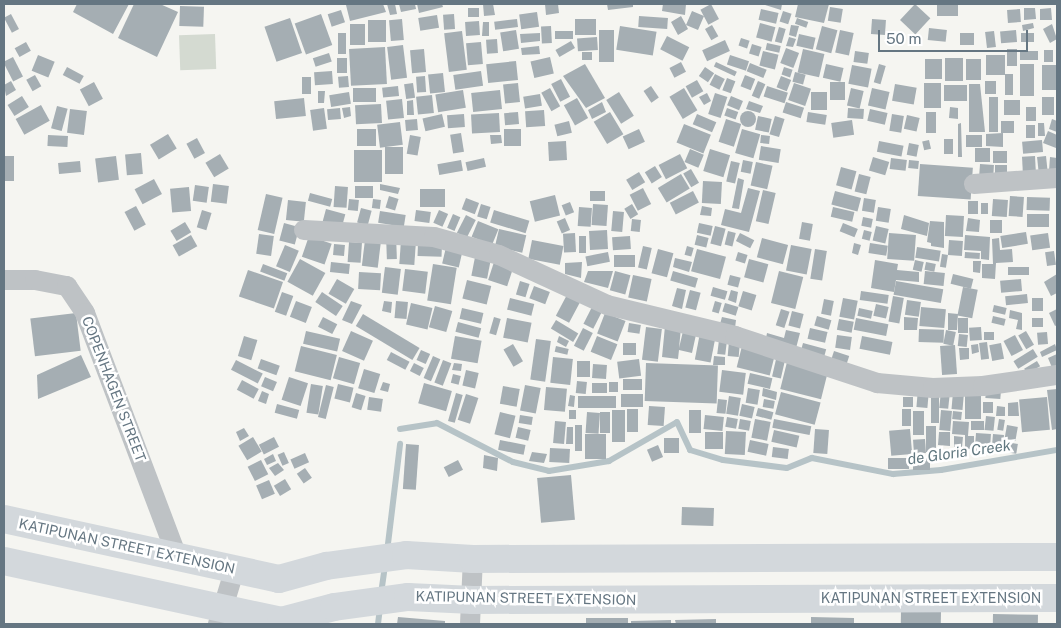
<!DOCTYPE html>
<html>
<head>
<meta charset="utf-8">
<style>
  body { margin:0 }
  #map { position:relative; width:1061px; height:628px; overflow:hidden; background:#f5f5f1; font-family:"Public Sans",sans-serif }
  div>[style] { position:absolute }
  .green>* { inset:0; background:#d4dad1; transform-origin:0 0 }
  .stream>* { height:6px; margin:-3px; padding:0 3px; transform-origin:3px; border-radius:3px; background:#b6c3c7 }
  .building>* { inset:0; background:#a5aeb3; transform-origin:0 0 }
  .round { border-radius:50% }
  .street>* { height:20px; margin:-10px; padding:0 10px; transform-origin:10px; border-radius:10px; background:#bec2c5 }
  .secondary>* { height:28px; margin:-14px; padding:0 14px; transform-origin:14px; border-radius:14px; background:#d3d8dc }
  span { translate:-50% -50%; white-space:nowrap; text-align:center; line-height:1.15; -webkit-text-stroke:5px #fff; paint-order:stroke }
  .street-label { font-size:14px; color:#657682 }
  .water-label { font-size:15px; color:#60777f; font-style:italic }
  .frame { position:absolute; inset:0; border:5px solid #657682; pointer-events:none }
  .scale { position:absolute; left:878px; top:30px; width:150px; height:22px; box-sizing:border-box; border:2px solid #657682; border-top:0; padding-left:6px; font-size:15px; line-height:18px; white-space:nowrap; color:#657682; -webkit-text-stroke:4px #fff; paint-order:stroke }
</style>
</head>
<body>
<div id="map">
  <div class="green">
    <div style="left:215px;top:34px;width:35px;height:36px;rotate:88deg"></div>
  </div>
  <div class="stream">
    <div style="left:400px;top:429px;width:37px;rotate:-9deg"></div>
    <div style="left:437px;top:423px;width:85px;rotate:27.2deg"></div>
    <div style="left:513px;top:462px;width:37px;rotate:14deg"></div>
    <div style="left:549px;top:471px;width:61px;rotate:-9.5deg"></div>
    <div style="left:609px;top:461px;width:78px;rotate:-29.8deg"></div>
    <div style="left:677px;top:422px;width:31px;rotate:65deg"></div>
    <div style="left:690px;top:450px;width:34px;rotate:17deg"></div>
    <div style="left:723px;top:460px;width:64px;rotate:7.1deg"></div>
    <div style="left:787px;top:468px;width:27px;rotate:-22deg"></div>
    <div style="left:812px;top:458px;width:83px;rotate:11.2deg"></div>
    <div style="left:893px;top:474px;width:48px;rotate:-4.8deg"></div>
    <div style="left:941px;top:470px;width:118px;rotate:-9.8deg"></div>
    <div style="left:387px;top:552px;width:109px;rotate:-83.1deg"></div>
    <div style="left:381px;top:594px;width:29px;rotate:-82deg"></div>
    <div style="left:378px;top:624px;width:17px;rotate:-83deg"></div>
  </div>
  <div class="building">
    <div style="clip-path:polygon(77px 4px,129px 4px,113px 34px,73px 12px)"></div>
    <div style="clip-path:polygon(134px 4px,160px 4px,178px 12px,157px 57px,118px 38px)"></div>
    <div style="clip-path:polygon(383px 4px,386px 12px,350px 21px,346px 5px)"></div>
    <div style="clip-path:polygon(387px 4px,395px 4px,397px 14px,390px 15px)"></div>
    <div style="clip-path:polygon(399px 4px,415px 4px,416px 9px,401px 12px)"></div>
    <div style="clip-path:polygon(417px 4px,442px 4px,443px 7px,419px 13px)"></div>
    <div style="clip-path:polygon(483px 4px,493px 4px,495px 15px,484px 16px)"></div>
    <div style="clip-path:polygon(545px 4px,558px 4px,559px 13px,546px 15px)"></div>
    <div style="clip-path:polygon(607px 4px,633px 4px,633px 7px,608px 10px)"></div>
    <div style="clip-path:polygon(663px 4px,686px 4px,685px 15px,662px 11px)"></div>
    <div style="left:711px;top:4px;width:17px;height:12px;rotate:62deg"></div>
    <div style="clip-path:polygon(762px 4px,782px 4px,781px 10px)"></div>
    <div style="clip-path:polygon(798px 4px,829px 4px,824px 23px,795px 17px)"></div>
    <div style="left:915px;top:4px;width:21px;height:22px;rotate:43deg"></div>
    <div style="left:937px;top:4px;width:21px;height:12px"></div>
    <div style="left:180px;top:6px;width:24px;height:20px;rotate:2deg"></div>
    <div style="left:830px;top:7px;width:13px;height:14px;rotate:9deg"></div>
    <div style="left:468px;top:8px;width:11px;height:9px"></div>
    <div style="clip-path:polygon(1024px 8px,1035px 8px,1036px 19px,1024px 20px)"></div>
    <div style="clip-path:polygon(1051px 8px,1052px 20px,1040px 20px,1040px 9px)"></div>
    <div style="left:761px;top:9px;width:18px;height:11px;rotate:13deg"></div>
    <div style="left:1020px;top:9px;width:13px;height:13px;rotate:86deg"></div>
    <div style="left:341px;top:10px;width:13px;height:14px;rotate:72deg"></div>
    <div style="clip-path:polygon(692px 11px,704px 16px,698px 30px,686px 25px,688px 29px,678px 35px,671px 22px,681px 16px,686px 25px)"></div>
    <div style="left:783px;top:11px;width:9px;height:11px;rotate:18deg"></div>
    <div style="left:537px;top:12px;width:15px;height:18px;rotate:82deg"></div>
    <div style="left:11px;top:14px;width:17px;height:8px;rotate:62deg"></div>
    <div style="left:321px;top:14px;width:33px;height:28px;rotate:70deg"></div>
    <div style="left:454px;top:14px;width:15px;height:11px;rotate:86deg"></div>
    <div style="left:437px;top:15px;width:13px;height:19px;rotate:81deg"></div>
    <div style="left:639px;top:16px;width:29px;height:11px;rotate:4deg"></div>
    <div style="left:290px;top:18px;width:37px;height:27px;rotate:71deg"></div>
    <div style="left:797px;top:18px;width:12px;height:6px;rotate:20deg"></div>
    <div style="left:402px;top:19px;width:21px;height:13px;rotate:85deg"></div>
    <div style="left:517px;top:19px;width:8px;height:23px;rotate:83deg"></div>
    <div style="left:596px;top:19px;width:16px;height:21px;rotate:90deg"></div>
    <div style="left:872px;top:19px;width:14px;height:15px;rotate:4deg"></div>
    <div style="left:368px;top:20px;width:18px;height:22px"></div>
    <div style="left:479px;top:21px;width:14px;height:14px;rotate:86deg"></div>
    <div style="clip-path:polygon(483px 22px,489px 22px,489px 36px,482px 36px)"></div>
    <div style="left:760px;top:23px;width:16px;height:15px;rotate:15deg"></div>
    <div style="clip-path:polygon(1033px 23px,1034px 28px,1023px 31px,1022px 25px)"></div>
    <div style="left:350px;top:24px;width:15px;height:21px"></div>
    <div style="clip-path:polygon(1052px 24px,1057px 39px,1050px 43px,1043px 29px)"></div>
    <div style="left:712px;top:25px;width:13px;height:8px;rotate:61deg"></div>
    <div style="clip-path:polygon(791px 25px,799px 26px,796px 37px,789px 35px)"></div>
    <div style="left:551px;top:26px;width:17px;height:10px;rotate:87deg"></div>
    <div style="left:620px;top:26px;width:37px;height:24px;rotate:9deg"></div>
    <div style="left:822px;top:26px;width:16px;height:24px;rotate:15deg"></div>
    <div style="left:779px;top:27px;width:7px;height:15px;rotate:16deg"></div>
    <div style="left:929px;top:28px;width:18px;height:12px;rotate:6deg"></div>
    <div style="left:516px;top:30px;width:19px;height:16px;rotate:81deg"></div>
    <div style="left:599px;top:30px;width:15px;height:32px"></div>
    <div style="left:840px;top:30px;width:14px;height:23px;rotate:12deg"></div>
    <div style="left:1016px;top:30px;width:12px;height:16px;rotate:85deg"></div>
    <div style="left:462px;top:31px;width:39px;height:18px;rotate:83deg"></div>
    <div style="left:555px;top:31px;width:18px;height:8px"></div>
    <div style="left:994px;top:31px;width:16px;height:9px;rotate:83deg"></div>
    <div style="left:338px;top:33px;width:8px;height:21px"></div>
    <div style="clip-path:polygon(540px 33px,540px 41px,521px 43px,520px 34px)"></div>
    <div style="left:974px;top:33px;width:12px;height:14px;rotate:90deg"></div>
    <div style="left:1021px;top:33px;width:13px;height:9px"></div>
    <div style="left:799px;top:34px;width:17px;height:12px;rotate:13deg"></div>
    <div style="left:667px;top:36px;width:25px;height:15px;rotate:27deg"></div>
    <div style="left:597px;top:37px;width:13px;height:20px;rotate:86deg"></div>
    <div style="clip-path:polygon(789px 37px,796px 39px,793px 47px,786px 46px)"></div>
    <div style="left:741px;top:38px;width:9px;height:8px;rotate:18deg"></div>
    <div style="left:497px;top:39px;width:14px;height:11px;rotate:86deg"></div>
    <div style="left:725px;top:40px;width:12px;height:25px;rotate:66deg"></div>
    <div style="left:571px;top:41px;width:8px;height:18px;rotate:60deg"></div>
    <div style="left:26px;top:42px;width:10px;height:13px;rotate:61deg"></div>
    <div style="left:481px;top:42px;width:22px;height:15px;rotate:85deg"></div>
    <div style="left:767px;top:43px;width:14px;height:7px;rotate:12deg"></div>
    <div style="left:752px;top:44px;width:10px;height:10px;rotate:17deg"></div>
    <div style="left:403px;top:45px;width:33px;height:16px;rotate:83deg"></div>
    <div style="clip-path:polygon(539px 46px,540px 54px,522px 55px,521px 48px)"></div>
    <div style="left:385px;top:47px;width:37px;height:36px;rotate:87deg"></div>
    <div style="left:786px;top:48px;width:14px;height:16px;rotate:21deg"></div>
    <div style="left:424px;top:49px;width:23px;height:14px;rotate:85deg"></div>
    <div style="left:803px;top:49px;width:22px;height:24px;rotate:13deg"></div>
    <div style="left:1007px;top:49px;width:10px;height:17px"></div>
    <div style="left:1044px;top:50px;width:9px;height:12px"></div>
    <div style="left:763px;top:51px;width:16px;height:15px;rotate:14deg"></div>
    <div style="left:855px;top:51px;width:14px;height:11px;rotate:8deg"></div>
    <div style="left:1020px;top:51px;width:18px;height:9px"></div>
    <div style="left:592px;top:52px;width:8px;height:10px;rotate:90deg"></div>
    <div style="left:329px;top:53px;width:9px;height:17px;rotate:72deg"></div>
    <div style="left:38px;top:55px;width:18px;height:17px;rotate:22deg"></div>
    <div style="left:730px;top:55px;width:20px;height:10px;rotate:18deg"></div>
    <div style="left:986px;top:55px;width:19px;height:20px"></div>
    <div style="left:13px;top:57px;width:22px;height:11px;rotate:63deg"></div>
    <div style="left:550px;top:57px;width:17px;height:20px;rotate:77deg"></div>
    <div style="left:337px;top:58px;width:10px;height:15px"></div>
    <div style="left:945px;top:58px;width:18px;height:23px"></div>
    <div style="left:925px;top:59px;width:17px;height:20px"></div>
    <div style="left:966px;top:59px;width:15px;height:21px"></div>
    <div style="left:516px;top:61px;width:19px;height:30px;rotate:84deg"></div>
    <div style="left:681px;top:62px;width:11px;height:13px;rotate:63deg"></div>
    <div style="left:716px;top:62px;width:23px;height:5px;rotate:25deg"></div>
    <div style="left:750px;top:63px;width:18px;height:9px;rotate:22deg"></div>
    <div style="clip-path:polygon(585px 64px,605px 98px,586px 108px,563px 76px)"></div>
    <div style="left:826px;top:64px;width:18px;height:14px;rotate:13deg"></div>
    <div style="left:879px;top:64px;width:7px;height:19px;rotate:16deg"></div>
    <div style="left:1020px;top:64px;width:14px;height:32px"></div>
    <div style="left:852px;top:65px;width:20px;height:19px;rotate:11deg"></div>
    <div style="left:1042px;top:65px;width:15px;height:25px"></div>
    <div style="left:67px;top:67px;width:19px;height:9px;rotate:28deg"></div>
    <div style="left:705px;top:67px;width:11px;height:11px;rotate:34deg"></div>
    <div style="left:784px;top:67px;width:9px;height:8px;rotate:18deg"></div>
    <div style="left:332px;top:71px;width:13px;height:18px;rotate:86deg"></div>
    <div style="left:481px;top:71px;width:15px;height:28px;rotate:82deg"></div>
    <div style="left:795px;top:72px;width:11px;height:10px;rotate:15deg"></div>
    <div style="left:443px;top:73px;width:19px;height:15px;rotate:84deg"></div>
    <div style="left:715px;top:74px;width:11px;height:12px;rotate:27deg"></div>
    <div style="left:1005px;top:74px;width:8px;height:21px"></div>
    <div style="left:35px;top:75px;width:13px;height:10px;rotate:61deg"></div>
    <div style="left:745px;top:75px;width:11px;height:12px;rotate:22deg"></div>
    <div style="left:348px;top:76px;width:11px;height:10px;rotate:85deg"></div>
    <div style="left:425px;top:76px;width:16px;height:9px;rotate:86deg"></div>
    <div style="left:781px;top:76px;width:11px;height:12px;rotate:22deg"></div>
    <div style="left:302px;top:77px;width:9px;height:17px"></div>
    <div style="left:727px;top:78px;width:9px;height:13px;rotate:21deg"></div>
    <div style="left:561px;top:79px;width:20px;height:11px;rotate:63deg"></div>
    <div style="left:697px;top:80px;width:13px;height:13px;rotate:61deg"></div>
    <div style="clip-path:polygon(11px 81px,16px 90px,6px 96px,4px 85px)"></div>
    <div style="left:758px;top:81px;width:8px;height:16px;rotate:23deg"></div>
    <div style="left:985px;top:81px;width:11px;height:13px"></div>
    <div style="left:94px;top:82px;width:19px;height:16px;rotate:62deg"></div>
    <div style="left:830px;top:82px;width:15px;height:18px"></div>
    <div style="left:413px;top:83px;width:15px;height:9px;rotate:82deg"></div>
    <div style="left:518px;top:83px;width:19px;height:15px;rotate:84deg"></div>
    <div style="left:794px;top:83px;width:18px;height:18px;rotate:19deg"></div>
    <div style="left:924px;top:83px;width:17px;height:25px"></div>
    <div style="left:895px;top:84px;width:22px;height:17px;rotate:10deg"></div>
    <div style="clip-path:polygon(969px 84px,980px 84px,985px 132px,969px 132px)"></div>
    <div style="left:944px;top:85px;width:23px;height:16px"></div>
    <div style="left:398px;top:86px;width:10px;height:16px;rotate:84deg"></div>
    <div style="left:651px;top:86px;width:14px;height:9px;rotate:56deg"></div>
    <div style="left:767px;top:86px;width:22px;height:11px;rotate:18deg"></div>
    <div style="left:353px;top:88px;width:23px;height:14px"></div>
    <div style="left:550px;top:88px;width:21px;height:10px;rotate:61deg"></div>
    <div style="left:684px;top:88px;width:26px;height:17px;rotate:59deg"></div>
    <div style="left:851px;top:88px;width:13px;height:18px;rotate:13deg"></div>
    <div style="left:872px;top:88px;width:18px;height:18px;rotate:13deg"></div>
    <div style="left:463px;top:90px;width:18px;height:28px;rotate:81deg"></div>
    <div style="left:500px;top:90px;width:19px;height:29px;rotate:84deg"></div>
    <div style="clip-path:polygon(318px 91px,325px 91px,324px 103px,318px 103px)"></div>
    <div style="left:349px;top:92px;width:12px;height:20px;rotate:81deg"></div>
    <div style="left:619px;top:92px;width:28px;height:15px;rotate:58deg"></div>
    <div style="left:811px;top:92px;width:16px;height:18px"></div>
    <div style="clip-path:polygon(707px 93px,711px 101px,704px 105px,699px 97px)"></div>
    <div style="left:715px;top:93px;width:13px;height:22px;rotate:18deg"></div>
    <div style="left:540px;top:94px;width:12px;height:17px;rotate:81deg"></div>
    <div style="left:432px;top:95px;width:18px;height:16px;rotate:84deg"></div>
    <div style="left:22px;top:96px;width:13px;height:17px;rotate:58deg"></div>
    <div style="left:731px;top:96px;width:13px;height:10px;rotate:23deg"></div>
    <div style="left:998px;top:97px;width:35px;height:9px;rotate:90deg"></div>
    <div style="left:1042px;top:97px;width:12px;height:18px"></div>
    <div style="left:304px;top:98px;width:18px;height:30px;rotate:84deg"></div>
    <div style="left:577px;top:98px;width:23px;height:15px;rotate:61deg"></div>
    <div style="left:402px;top:99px;width:19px;height:16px;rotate:84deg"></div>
    <div style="clip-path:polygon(413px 100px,414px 115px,407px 115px,407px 101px)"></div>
    <div style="left:1004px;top:100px;width:16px;height:15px"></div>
    <div style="clip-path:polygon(749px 101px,763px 106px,760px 113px,746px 109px)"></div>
    <div style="clip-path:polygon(602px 102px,606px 112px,592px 119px,588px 110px)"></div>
    <div style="left:786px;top:102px;width:19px;height:11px;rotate:18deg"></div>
    <div style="left:381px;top:104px;width:19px;height:26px;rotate:87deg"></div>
    <div style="left:41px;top:105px;width:18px;height:29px;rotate:61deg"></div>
    <div style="left:57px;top:106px;width:11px;height:23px;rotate:15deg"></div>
    <div style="clip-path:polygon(350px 107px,351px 116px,344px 118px,342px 108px)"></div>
    <div style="clip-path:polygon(950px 107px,958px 108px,958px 119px,949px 118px)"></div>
    <div style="left:1026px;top:107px;width:10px;height:14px"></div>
    <div style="left:324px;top:108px;width:21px;height:14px;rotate:82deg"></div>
    <div style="left:340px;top:108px;width:11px;height:13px;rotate:85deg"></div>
    <div style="left:727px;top:108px;width:12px;height:8px;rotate:20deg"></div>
    <div style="left:848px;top:108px;width:16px;height:10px;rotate:4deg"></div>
    <div style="left:70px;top:109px;width:17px;height:24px;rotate:7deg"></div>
    <div style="left:870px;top:109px;width:18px;height:12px;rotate:13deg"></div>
    <div style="left:544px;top:110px;width:16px;height:19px;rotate:86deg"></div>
    <div class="round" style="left:740px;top:111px;width:16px;height:16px"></div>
    <div style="left:518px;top:112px;width:12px;height:14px;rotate:85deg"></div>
    <div style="left:610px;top:112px;width:26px;height:19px;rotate:59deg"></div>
    <div style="left:808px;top:112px;width:19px;height:10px;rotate:9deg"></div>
    <div style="left:926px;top:112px;width:10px;height:21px"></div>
    <div style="left:499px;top:113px;width:19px;height:28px;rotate:87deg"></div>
    <div style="left:442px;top:114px;width:13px;height:20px;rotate:77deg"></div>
    <div style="left:464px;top:114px;width:13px;height:17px;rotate:86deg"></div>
    <div style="left:697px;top:114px;width:21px;height:11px;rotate:23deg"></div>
    <div style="left:892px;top:114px;width:12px;height:17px;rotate:9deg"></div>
    <div style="left:907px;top:115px;width:13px;height:14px;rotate:13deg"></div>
    <div style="left:758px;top:116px;width:14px;height:14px;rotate:12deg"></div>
    <div style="left:775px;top:116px;width:10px;height:19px;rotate:17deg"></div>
    <div style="left:417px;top:119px;width:11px;height:12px;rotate:85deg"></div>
    <div style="left:726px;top:119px;width:16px;height:24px;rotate:18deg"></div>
    <div style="clip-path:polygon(1052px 119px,1057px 121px,1057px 132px,1049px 129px)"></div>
    <div style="left:852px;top:120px;width:15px;height:21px;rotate:82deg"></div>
    <div style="left:569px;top:121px;width:12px;height:15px;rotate:76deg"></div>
    <div style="left:1001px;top:121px;width:13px;height:12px"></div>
    <div style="left:400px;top:122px;width:23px;height:23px;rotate:83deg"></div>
    <div style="clip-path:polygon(961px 123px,962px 157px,958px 157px,958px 124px)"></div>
    <div style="clip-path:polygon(1038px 123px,1044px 123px,1045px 136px,1038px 136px)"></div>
    <div style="left:684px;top:124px;width:29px;height:20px;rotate:22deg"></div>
    <div style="left:1026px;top:125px;width:9px;height:13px"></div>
    <div style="left:357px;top:129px;width:19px;height:17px"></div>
    <div style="left:504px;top:129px;width:17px;height:17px"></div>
    <div style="left:639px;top:129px;width:14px;height:18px;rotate:65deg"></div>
    <div style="left:742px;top:129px;width:19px;height:25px;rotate:16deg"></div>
    <div style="clip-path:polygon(1048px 131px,1057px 135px,1056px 148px,1043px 143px)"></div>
    <div style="left:461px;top:133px;width:19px;height:11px;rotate:81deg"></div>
    <div style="clip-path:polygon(1003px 133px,1003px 147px,986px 146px,986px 134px)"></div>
    <div style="left:168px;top:134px;width:17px;height:21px;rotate:59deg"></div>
    <div style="left:48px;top:135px;width:20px;height:11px;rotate:3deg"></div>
    <div style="left:410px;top:135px;width:11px;height:19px;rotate:10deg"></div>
    <div style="clip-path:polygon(490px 135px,501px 135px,502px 143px,491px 144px)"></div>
    <div style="left:761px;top:135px;width:9px;height:8px;rotate:6deg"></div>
    <div style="left:966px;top:135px;width:16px;height:12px"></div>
    <div style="left:197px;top:138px;width:17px;height:12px;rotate:62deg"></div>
    <div style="left:944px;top:139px;width:9px;height:15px"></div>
    <div style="left:929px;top:140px;width:9px;height:7px;rotate:77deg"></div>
    <div style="left:1042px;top:140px;width:12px;height:20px;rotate:85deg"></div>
    <div style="left:566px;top:141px;width:19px;height:18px;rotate:87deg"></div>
    <div style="left:879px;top:141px;width:25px;height:11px;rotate:11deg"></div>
    <div style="left:909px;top:143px;width:10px;height:12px;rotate:11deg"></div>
    <div style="left:761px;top:146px;width:20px;height:14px;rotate:9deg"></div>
    <div style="left:385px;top:147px;width:18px;height:27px"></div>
    <div style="left:975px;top:148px;width:15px;height:14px"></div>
    <div style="left:690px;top:149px;width:15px;height:14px;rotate:23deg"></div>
    <div style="left:710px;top:149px;width:21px;height:23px;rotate:17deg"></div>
    <div style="left:354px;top:150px;width:28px;height:32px"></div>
    <div style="left:993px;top:151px;width:14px;height:12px"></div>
    <div style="left:141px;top:153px;width:21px;height:16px;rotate:85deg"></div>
    <div style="left:220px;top:154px;width:17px;height:17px;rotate:59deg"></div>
    <div style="left:680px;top:154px;width:16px;height:24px;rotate:63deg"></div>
    <div style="left:4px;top:156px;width:10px;height:25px"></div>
    <div style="left:116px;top:156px;width:24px;height:21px;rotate:83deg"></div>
    <div style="left:1035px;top:156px;width:21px;height:13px;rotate:87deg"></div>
    <div style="left:1046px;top:156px;width:18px;height:9px;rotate:84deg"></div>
    <div style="left:873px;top:157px;width:17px;height:14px;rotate:17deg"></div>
    <div style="clip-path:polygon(1050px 157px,1057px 158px,1057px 172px,1049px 171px)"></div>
    <div style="left:484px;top:158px;width:9px;height:19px;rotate:77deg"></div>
    <div style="left:891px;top:158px;width:16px;height:11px;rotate:7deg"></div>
    <div style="left:461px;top:160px;width:11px;height:24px;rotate:80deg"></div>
    <div style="left:743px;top:160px;width:10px;height:12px;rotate:11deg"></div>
    <div style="left:909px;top:160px;width:10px;height:8px;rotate:6deg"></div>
    <div style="left:80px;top:161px;width:11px;height:22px;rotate:85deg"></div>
    <div style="left:731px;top:161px;width:9px;height:21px;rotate:13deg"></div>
    <div style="left:756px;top:162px;width:17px;height:24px;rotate:13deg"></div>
    <div style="left:920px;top:164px;width:53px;height:32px;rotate:4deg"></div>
    <div style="left:980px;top:164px;width:14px;height:16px;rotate:4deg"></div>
    <div style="left:995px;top:165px;width:12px;height:16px"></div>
    <div style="left:655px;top:166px;width:13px;height:12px;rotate:58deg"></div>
    <div style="left:841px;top:167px;width:16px;height:19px;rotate:15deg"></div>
    <div style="left:691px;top:169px;width:16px;height:9px;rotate:60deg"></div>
    <div style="left:639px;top:172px;width:12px;height:15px;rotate:59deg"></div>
    <div style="left:681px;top:174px;width:17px;height:27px;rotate:59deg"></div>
    <div style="left:859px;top:174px;width:12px;height:18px;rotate:14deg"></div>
    <div style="clip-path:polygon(738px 178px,744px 180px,739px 209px,732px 208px)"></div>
    <div style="left:154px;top:179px;width:17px;height:22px;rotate:62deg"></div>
    <div style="left:703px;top:181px;width:19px;height:22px;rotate:3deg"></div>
    <div style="left:213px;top:184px;width:16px;height:18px;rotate:7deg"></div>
    <div style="clip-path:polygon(380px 184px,400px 188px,398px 194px,380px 190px)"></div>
    <div style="left:195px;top:185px;width:14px;height:16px;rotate:8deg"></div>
    <div style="left:335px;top:186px;width:13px;height:21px;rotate:4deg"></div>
    <div style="left:355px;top:186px;width:18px;height:12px"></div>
    <div style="left:189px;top:187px;width:24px;height:19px;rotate:85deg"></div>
    <div style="left:643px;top:188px;width:18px;height:15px;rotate:63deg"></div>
    <div style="clip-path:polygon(748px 188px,760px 191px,749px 232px,721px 225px,725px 209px,741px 213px)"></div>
    <div style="left:420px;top:189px;width:25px;height:18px"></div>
    <div style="left:763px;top:190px;width:13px;height:32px;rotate:13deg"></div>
    <div style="left:590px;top:191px;width:15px;height:10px"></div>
    <div style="left:693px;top:191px;width:13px;height:26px;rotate:63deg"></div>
    <div style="left:835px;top:191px;width:27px;height:14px;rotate:15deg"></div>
    <div style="left:310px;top:193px;width:23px;height:8px;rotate:15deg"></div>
    <div style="left:266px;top:194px;width:17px;height:37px;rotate:13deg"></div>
    <div style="left:555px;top:195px;width:21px;height:26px;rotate:76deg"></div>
    <div style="left:389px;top:196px;width:10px;height:12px;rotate:17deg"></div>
    <div style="left:1010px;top:196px;width:14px;height:20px;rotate:4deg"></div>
    <div style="left:1027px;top:197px;width:23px;height:13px;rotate:2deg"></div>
    <div style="left:466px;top:198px;width:14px;height:12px;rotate:21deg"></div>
    <div style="left:864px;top:198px;width:12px;height:13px;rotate:9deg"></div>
    <div style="left:349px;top:199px;width:10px;height:11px;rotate:6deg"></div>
    <div style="left:373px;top:199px;width:8px;height:9px;rotate:7deg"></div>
    <div style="left:993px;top:199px;width:15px;height:17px;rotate:4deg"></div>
    <div style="left:288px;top:200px;width:18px;height:20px;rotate:6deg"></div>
    <div style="left:968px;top:201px;width:10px;height:13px"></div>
    <div style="left:570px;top:202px;width:11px;height:9px;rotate:68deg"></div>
    <div style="left:981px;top:203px;width:7px;height:11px"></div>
    <div style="left:481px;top:204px;width:10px;height:13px;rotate:17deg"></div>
    <div style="left:593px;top:204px;width:15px;height:21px;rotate:4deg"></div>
    <div style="left:632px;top:204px;width:12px;height:9px;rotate:59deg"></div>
    <div style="left:136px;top:206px;width:21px;height:13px;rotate:62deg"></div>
    <div style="clip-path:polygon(702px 206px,712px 208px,711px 216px,700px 215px)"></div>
    <div style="left:579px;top:207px;width:13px;height:19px;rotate:4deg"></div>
    <div style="left:833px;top:207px;width:22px;height:10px;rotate:13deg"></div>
    <div style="left:878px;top:207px;width:13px;height:14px;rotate:9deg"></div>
    <div style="left:361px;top:208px;width:11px;height:15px;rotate:15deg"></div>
    <div style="left:326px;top:209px;width:20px;height:16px;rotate:15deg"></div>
    <div style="left:202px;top:210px;width:10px;height:18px;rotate:17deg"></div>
    <div style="left:416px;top:210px;width:15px;height:11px;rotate:8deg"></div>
    <div style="left:439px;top:210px;width:10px;height:14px;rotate:24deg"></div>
    <div style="left:494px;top:210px;width:37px;height:13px;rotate:17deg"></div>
    <div style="left:380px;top:211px;width:26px;height:12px;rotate:9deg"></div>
    <div style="left:613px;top:211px;width:11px;height:20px;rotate:5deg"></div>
    <div style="left:453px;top:214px;width:8px;height:15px;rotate:23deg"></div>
    <div style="left:1027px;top:214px;width:22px;height:13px"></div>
    <div style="left:466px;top:215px;width:11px;height:20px;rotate:27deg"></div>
    <div style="clip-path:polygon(904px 215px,929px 223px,927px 236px,901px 229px)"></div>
    <div style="left:946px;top:215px;width:18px;height:21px;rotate:3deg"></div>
    <div style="left:863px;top:217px;width:10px;height:9px;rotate:11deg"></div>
    <div style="left:565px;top:218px;width:13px;height:9px;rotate:67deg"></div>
    <div style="clip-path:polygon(968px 218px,980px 220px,979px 232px,966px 231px)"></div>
    <div style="left:632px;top:219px;width:9px;height:12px;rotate:6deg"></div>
    <div style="left:990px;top:220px;width:12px;height:13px"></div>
    <div style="left:478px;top:221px;width:22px;height:17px;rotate:22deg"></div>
    <div style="clip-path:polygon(930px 221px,944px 222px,944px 248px,931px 246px,931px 243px,927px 242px)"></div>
    <div style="left:185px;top:222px;width:12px;height:17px;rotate:59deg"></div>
    <div style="left:802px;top:222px;width:11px;height:17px;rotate:10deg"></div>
    <div style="left:284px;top:223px;width:16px;height:18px;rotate:15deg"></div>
    <div style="left:699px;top:223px;width:14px;height:10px;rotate:12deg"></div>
    <div style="left:843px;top:223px;width:16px;height:9px;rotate:22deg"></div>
    <div style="left:715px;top:226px;width:11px;height:18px;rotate:15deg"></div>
    <div style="left:876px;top:226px;width:13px;height:15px;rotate:13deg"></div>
    <div style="left:499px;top:229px;width:28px;height:18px;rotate:13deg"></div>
    <div style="left:607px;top:230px;width:19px;height:18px;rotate:87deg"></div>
    <div style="left:864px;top:230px;width:8px;height:9px;rotate:14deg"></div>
    <div style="left:728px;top:231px;width:8px;height:14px;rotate:14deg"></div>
    <div style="left:1026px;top:232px;width:12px;height:26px;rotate:81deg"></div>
    <div style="left:575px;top:233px;width:19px;height:12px;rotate:87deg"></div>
    <div style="left:740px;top:233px;width:16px;height:9px;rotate:27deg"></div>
    <div style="left:889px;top:233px;width:27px;height:26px;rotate:4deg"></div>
    <div style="left:1048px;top:233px;width:15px;height:18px;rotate:82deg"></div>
    <div style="left:259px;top:234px;width:15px;height:20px;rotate:8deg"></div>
    <div style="left:396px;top:234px;width:25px;height:10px;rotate:88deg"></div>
    <div style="left:191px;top:235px;width:13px;height:21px;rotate:61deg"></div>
    <div style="left:697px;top:235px;width:12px;height:10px;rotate:14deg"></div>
    <div style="clip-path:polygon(965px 235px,990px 237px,989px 260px,981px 259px,981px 251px,964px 250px)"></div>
    <div style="left:309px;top:236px;width:24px;height:22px;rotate:19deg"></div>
    <div style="left:579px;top:236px;width:7px;height:17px"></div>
    <div style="left:630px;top:236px;width:13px;height:18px;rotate:86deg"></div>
    <div style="left:762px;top:238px;width:27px;height:20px;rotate:15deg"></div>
    <div style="clip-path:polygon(999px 238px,1000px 250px,1012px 249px,1013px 262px,996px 263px,995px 279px,982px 278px,982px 264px,993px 264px,992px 239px)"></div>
    <div style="left:365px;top:240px;width:16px;height:26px;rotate:7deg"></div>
    <div style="left:401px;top:240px;width:15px;height:24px;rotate:4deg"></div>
    <div style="left:532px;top:240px;width:32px;height:19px;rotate:11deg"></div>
    <div style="left:949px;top:240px;width:14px;height:15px;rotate:4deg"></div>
    <div style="left:349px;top:242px;width:13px;height:20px;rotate:4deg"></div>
    <div style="left:418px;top:243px;width:24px;height:13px;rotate:2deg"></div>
    <div style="clip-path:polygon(854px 243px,861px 245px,858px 255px,852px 253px)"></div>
    <div style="left:870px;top:243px;width:18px;height:10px;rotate:9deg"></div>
    <div style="left:334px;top:244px;width:11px;height:11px;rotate:5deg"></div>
    <div style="left:285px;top:245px;width:15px;height:23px;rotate:23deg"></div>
    <div style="left:791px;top:245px;width:21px;height:26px;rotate:11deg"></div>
    <div style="left:643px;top:246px;width:9px;height:22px;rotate:13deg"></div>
    <div style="left:687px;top:246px;width:7px;height:9px;rotate:16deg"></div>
    <div style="left:446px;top:247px;width:17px;height:17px;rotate:13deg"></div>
    <div style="left:917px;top:247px;width:24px;height:11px;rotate:9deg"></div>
    <div style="left:658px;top:249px;width:16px;height:25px;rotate:15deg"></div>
    <div style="left:697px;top:249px;width:30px;height:23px;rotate:15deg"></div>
    <div style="left:815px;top:249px;width:12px;height:30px;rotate:9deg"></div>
    <div style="left:1054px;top:251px;width:14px;height:9px;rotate:82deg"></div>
    <div style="left:608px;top:252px;width:10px;height:23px;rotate:79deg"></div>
    <div style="left:738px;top:252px;width:10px;height:9px;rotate:17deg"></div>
    <div style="left:965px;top:252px;width:15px;height:6px;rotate:4deg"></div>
    <div style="left:942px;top:254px;width:6px;height:13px;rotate:9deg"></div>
    <div style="left:635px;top:255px;width:12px;height:21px;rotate:90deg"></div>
    <div style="left:475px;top:257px;width:16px;height:19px;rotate:11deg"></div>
    <div style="clip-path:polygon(675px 258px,692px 262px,689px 272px,673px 267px)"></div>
    <div style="left:300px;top:259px;width:29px;height:26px;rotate:29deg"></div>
    <div style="left:749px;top:259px;width:20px;height:19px;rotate:15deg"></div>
    <div style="clip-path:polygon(875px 260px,898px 264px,897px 270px,919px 272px,919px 282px,896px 280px,894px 292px,871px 288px)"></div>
    <div style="left:915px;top:260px;width:9px;height:10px;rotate:13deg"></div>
    <div style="clip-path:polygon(973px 261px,981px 261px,980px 273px,973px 272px)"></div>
    <div style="left:331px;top:262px;width:19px;height:10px;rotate:6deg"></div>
    <div style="left:494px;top:262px;width:20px;height:19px;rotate:18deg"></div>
    <div style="clip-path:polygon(582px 262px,581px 278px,565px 274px,565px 263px)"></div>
    <div style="left:926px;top:262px;width:10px;height:8px;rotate:11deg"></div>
    <div style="left:263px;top:264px;width:26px;height:8px;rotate:21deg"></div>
    <div style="left:433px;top:264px;width:24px;height:37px;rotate:9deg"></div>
    <div style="left:385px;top:267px;width:16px;height:26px;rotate:7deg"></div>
    <div style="left:1029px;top:267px;width:8px;height:21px;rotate:90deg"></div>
    <div style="left:405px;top:269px;width:23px;height:22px;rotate:7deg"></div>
    <div style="left:248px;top:270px;width:37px;height:28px;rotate:19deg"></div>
    <div style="clip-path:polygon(588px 271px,613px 271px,608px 288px,584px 282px)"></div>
    <div style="left:615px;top:271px;width:16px;height:20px;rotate:15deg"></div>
    <div style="left:673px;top:271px;width:26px;height:10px;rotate:16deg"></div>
    <div style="left:779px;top:271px;width:25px;height:33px;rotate:14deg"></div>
    <div style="left:925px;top:271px;width:20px;height:13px;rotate:6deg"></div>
    <div style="left:359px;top:272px;width:22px;height:17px;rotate:3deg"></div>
    <div style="left:953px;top:274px;width:21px;height:10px;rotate:14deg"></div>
    <div style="clip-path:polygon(1057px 274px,1057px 293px,1051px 296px,1044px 282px)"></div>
    <div style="left:633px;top:275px;width:19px;height:23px;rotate:12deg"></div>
    <div style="left:730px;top:275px;width:11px;height:10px;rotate:15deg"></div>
    <div style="left:337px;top:279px;width:20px;height:17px;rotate:30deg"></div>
    <div style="left:1021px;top:279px;width:12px;height:21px;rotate:85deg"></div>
    <div style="left:467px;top:280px;width:25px;height:19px;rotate:14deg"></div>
    <div style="left:520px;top:281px;width:10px;height:14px;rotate:17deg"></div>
    <div style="left:896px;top:281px;width:48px;height:14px;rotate:10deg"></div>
    <div style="left:534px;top:286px;width:17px;height:13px;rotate:21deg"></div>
    <div style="left:713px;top:287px;width:15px;height:9px;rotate:16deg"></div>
    <div style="left:963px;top:287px;width:15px;height:29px;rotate:11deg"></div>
    <div style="clip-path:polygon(677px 288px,686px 290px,682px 309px,672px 306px)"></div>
    <div style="left:690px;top:290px;width:11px;height:18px;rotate:15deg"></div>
    <div style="clip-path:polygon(731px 290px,738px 292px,736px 303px,728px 300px)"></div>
    <div style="left:569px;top:291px;width:15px;height:28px;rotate:28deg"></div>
    <div style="left:743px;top:291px;width:14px;height:16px;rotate:17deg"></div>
    <div style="left:861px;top:291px;width:28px;height:9px;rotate:8deg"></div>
    <div style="left:282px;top:292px;width:12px;height:21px;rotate:20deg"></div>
    <div style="left:322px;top:292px;width:25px;height:12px;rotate:34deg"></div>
    <div style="left:1027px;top:294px;width:9px;height:22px;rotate:84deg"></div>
    <div style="left:893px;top:296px;width:11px;height:26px;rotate:10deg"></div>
    <div style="left:510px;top:298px;width:25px;height:12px;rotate:14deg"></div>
    <div style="left:843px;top:298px;width:15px;height:19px;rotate:11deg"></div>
    <div style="left:1032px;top:298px;width:11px;height:13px"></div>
    <div style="left:824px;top:299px;width:10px;height:15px;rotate:11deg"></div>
    <div style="left:907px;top:300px;width:14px;height:15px;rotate:8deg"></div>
    <div style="left:296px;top:301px;width:17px;height:17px;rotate:21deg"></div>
    <div style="clip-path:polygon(351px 301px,362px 305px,352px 324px,342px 320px)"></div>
    <div style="clip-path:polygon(384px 301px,392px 302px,391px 313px,382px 311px)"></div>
    <div style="left:396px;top:301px;width:12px;height:17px;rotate:5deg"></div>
    <div style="left:715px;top:301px;width:7px;height:11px;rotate:16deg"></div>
    <div style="left:411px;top:303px;width:22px;height:22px;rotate:13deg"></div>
    <div style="left:725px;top:303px;width:14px;height:9px;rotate:17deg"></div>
    <div style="left:876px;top:304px;width:13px;height:12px;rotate:13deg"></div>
    <div style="left:593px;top:305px;width:11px;height:21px;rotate:27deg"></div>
    <div style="left:994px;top:305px;width:13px;height:7px;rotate:13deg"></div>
    <div style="left:435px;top:306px;width:18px;height:22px;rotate:16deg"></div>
    <div style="left:921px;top:307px;width:25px;height:19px;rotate:5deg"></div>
    <div style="left:462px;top:308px;width:22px;height:11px;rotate:13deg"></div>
    <div style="left:859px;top:308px;width:14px;height:8px;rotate:12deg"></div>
    <div style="left:781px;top:309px;width:9px;height:17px;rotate:18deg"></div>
    <div style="clip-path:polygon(1057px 309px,1057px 325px,1055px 326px,1049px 313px)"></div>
    <div style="clip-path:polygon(1010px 310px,1022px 313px,1022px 330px,1016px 329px,1018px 320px,1009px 318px)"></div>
    <div style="left:792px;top:311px;width:12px;height:15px;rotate:14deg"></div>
    <div style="left:76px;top:313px;width:38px;height:46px;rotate:83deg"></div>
    <div style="left:605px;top:313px;width:22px;height:22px;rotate:21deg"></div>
    <div style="clip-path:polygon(948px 313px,958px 314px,957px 330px,948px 330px)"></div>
    <div style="left:363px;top:314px;width:66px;height:14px;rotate:31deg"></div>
    <div style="left:817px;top:316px;width:15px;height:10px;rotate:16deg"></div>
    <div style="left:993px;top:316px;width:13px;height:7px;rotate:13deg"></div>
    <div style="left:323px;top:317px;width:16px;height:11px;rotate:27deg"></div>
    <div style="left:494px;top:317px;width:7px;height:17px;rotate:16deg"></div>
    <div style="clip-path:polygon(722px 317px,736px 320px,735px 328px,720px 324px)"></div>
    <div style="clip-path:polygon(904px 317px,918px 318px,917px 330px,904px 330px)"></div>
    <div style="left:507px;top:318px;width:25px;height:20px;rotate:11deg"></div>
    <div style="left:856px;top:318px;width:33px;height:12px;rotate:11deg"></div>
    <div style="left:958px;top:318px;width:10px;height:15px"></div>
    <div style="left:1032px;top:318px;width:11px;height:9px"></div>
    <div style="left:839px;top:319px;width:15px;height:11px;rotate:11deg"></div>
    <div style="left:556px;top:320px;width:26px;height:10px;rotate:31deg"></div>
    <div style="left:458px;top:322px;width:24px;height:10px;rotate:15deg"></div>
    <div style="left:629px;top:323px;width:12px;height:9px;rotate:9deg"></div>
    <div style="clip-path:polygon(665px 326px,681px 328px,679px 348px,684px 327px,697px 330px,692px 353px,679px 350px,678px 359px,662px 357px)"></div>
    <div style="left:646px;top:327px;width:16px;height:33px;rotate:7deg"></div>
    <div style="left:981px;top:327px;width:13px;height:12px;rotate:86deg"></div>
    <div style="left:583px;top:328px;width:11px;height:20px;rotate:27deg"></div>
    <div style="left:810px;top:328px;width:18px;height:11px;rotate:13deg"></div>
    <div style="left:919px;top:329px;width:25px;height:13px;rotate:2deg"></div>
    <div style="clip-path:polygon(786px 330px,800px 333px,795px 352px,765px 343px,767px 333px,784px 338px)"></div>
    <div style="left:946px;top:330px;width:10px;height:14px;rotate:11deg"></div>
    <div style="left:306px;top:331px;width:35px;height:13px;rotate:13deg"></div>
    <div style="left:351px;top:331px;width:24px;height:22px;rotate:24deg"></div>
    <div style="left:1026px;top:331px;width:16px;height:9px;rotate:60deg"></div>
    <div style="left:984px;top:332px;width:10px;height:8px"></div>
    <div style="left:1047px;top:332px;width:12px;height:10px;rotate:85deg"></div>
    <div style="left:700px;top:333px;width:16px;height:27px;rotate:11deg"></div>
    <div style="left:959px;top:334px;width:9px;height:12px;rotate:6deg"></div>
    <div style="left:837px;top:335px;width:15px;height:13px;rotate:8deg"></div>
    <div style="left:1015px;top:335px;width:17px;height:13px;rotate:62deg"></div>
    <div style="left:244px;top:336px;width:14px;height:21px;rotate:17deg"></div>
    <div style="left:455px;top:336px;width:27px;height:23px;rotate:10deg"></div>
    <div style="clip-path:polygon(559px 336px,569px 341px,566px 347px,557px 342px)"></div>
    <div style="left:597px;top:336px;width:22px;height:17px;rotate:22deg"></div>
    <div style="left:862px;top:336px;width:31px;height:13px;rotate:11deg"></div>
    <div style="left:536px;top:339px;width:15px;height:41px;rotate:8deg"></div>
    <div style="left:719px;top:340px;width:8px;height:14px;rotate:7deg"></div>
    <div style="left:729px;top:341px;width:11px;height:15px;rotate:5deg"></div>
    <div style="left:743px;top:342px;width:34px;height:26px;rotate:14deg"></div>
    <div style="left:987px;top:342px;width:17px;height:8px;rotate:83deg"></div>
    <div style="left:623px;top:343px;width:13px;height:12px"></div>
    <div style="left:803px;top:343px;width:24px;height:12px;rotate:15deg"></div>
    <div style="left:1001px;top:343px;width:16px;height:12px;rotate:79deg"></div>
    <div style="left:513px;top:344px;width:20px;height:11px;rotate:60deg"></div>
    <div style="clip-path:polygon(978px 344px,979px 352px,972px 354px,971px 345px)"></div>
    <div style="clip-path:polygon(1055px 344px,1057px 350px,1042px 357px,1040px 352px)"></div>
    <div style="left:955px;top:345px;width:29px;height:15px;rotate:86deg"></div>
    <div style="left:301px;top:346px;width:37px;height:26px;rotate:14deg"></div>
    <div style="left:556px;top:346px;width:13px;height:6px;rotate:13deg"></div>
    <div style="clip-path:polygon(959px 348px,969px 348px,969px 359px,960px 360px)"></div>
    <div style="left:1033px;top:349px;width:9px;height:23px;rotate:58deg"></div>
    <div style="left:421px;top:350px;width:10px;height:11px;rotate:24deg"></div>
    <div style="left:834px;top:351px;width:16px;height:10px;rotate:18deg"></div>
    <div style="left:391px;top:352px;width:21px;height:9px;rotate:28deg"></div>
    <div style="clip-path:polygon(1057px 354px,1057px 369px,1053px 370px,1048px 358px)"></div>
    <div style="clip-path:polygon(81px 355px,91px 377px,38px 399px,37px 375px)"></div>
    <div style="left:777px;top:355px;width:9px;height:22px;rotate:13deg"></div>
    <div style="left:433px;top:356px;width:8px;height:24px;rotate:23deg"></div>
    <div style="clip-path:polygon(714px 356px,725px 357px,725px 365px,713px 365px)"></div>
    <div style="left:339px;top:357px;width:22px;height:22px;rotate:16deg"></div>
    <div style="left:553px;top:357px;width:20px;height:26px;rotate:6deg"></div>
    <div style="left:788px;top:358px;width:42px;height:32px;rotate:14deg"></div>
    <div style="left:261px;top:359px;width:20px;height:10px;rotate:20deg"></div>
    <div style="left:639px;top:359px;width:17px;height:22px;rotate:83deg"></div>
    <div style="left:236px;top:360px;width:30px;height:11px;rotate:27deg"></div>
    <div style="left:443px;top:360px;width:9px;height:24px;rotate:21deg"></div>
    <div style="left:577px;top:361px;width:13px;height:16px"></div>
    <div style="left:1037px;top:361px;width:6px;height:15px;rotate:59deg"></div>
    <div style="left:414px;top:363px;width:11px;height:9px;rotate:27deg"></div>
    <div style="clip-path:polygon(454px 363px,462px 364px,461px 371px,452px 370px)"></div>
    <div style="left:646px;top:363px;width:72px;height:38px;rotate:2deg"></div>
    <div style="left:593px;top:364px;width:14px;height:14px;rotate:4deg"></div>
    <div style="left:364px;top:369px;width:17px;height:20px;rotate:17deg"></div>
    <div style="left:466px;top:370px;width:13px;height:16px;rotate:13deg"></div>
    <div style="left:722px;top:370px;width:24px;height:22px;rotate:7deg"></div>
    <div style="left:750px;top:373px;width:23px;height:11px;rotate:13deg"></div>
    <div style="left:453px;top:374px;width:8px;height:9px;rotate:14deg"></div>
    <div style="left:265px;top:377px;width:13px;height:10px;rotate:23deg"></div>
    <div style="left:289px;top:377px;width:20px;height:24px;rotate:18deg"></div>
    <div style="left:623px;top:379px;width:19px;height:11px"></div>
    <div style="left:242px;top:380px;width:19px;height:11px;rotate:28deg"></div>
    <div style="left:577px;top:381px;width:10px;height:12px;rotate:6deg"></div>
    <div style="clip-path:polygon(383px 382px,390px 384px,388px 392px,380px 390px)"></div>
    <div style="left:609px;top:382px;width:9px;height:10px"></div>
    <div style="left:424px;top:383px;width:29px;height:21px;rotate:16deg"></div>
    <div style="left:592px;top:383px;width:15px;height:10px"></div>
    <div style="left:311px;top:384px;width:12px;height:29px;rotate:9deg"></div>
    <div style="left:338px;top:384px;width:16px;height:15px;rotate:14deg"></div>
    <div style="left:326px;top:385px;width:8px;height:33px;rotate:14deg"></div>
    <div style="left:525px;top:385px;width:16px;height:26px;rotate:11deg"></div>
    <div style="left:503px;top:386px;width:17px;height:18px;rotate:10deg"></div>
    <div style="left:546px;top:387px;width:21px;height:23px;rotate:5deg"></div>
    <div style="left:748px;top:388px;width:12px;height:15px;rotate:9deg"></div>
    <div style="clip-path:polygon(763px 388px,777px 392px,776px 400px,762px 396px)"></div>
    <div style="left:918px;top:389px;width:11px;height:18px;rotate:5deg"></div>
    <div style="left:986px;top:389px;width:15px;height:9px;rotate:4deg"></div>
    <div style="clip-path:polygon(1057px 389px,1057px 429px,1052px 430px,1047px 390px)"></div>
    <div style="clip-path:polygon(262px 391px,269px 394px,266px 404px,258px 401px)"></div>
    <div style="left:941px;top:391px;width:9px;height:17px;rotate:6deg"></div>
    <div style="left:781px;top:392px;width:41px;height:23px;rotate:15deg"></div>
    <div style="left:953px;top:392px;width:11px;height:17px;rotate:5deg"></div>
    <div style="left:356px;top:393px;width:10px;height:15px;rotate:17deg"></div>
    <div style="left:456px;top:393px;width:7px;height:29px;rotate:16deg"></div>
    <div style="left:931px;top:393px;width:8px;height:30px"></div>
    <div style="left:466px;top:394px;width:13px;height:27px;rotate:18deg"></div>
    <div style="left:621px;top:394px;width:22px;height:13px"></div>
    <div style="left:965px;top:394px;width:16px;height:25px"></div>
    <div style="clip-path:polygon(570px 395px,575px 396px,574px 407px,568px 406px)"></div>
    <div style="left:616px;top:396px;width:12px;height:38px;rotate:90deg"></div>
    <div style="left:729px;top:396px;width:12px;height:18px;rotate:9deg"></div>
    <div style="left:369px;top:397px;width:14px;height:13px;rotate:8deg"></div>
    <div style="left:903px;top:397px;width:10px;height:10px"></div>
    <div style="left:1047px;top:397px;width:33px;height:28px;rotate:85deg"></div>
    <div style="left:718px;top:399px;width:9px;height:14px;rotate:6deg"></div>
    <div style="left:764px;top:399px;width:11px;height:8px;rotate:10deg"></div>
    <div style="left:983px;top:402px;width:10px;height:11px"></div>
    <div style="clip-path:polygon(1018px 402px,1019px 416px,1008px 416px,1008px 403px)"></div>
    <div style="left:277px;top:404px;width:23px;height:9px;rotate:15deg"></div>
    <div style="left:742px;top:404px;width:13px;height:12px;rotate:13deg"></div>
    <div style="left:649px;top:406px;width:16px;height:19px;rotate:4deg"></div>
    <div style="clip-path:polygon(997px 406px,1005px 407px,1005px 416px,996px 416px)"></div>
    <div style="left:758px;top:408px;width:16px;height:8px;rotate:15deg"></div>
    <div style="left:627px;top:409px;width:11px;height:23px"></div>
    <div style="left:902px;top:409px;width:9px;height:17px"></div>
    <div style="left:569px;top:410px;width:7px;height:9px"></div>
    <div style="left:612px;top:410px;width:13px;height:32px"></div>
    <div style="left:689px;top:410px;width:12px;height:23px"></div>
    <div style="left:941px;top:410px;width:11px;height:20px;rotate:5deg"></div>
    <div style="left:913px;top:411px;width:11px;height:24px"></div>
    <div style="left:953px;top:411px;width:9px;height:8px;rotate:6deg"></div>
    <div style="left:500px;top:412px;width:16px;height:23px;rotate:14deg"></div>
    <div style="left:587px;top:412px;width:13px;height:21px;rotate:4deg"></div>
    <div style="left:610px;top:412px;width:21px;height:10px;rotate:90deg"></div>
    <div style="left:520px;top:415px;width:13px;height:8px;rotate:9deg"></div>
    <div style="left:705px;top:415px;width:19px;height:14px;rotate:6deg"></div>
    <div style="left:986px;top:416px;width:9px;height:14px;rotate:6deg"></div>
    <div style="left:727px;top:417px;width:11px;height:10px;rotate:10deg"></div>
    <div style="left:740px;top:419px;width:11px;height:10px;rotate:10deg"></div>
    <div style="left:755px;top:419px;width:16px;height:19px;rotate:11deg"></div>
    <div style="left:774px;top:419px;width:38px;height:9px;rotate:11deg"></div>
    <div style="left:999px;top:419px;width:6px;height:11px;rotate:9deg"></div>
    <div style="left:555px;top:421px;width:11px;height:22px;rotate:5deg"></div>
    <div style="clip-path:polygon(953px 421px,969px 422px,968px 436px,974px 436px,974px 449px,965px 449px,965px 435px,952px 434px)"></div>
    <div style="left:971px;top:421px;width:13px;height:9px"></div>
    <div style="left:575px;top:425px;width:7px;height:26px"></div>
    <div style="left:1007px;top:425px;width:11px;height:14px;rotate:10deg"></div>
    <div style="left:926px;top:426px;width:10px;height:26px"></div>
    <div style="left:518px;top:427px;width:13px;height:11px;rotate:13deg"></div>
    <div style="clip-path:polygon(567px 427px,573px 427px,573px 444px,566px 444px)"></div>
    <div style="clip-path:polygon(244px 428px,249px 436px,240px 441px,236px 432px)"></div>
    <div style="left:815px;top:429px;width:14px;height:24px;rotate:4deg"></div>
    <div style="left:910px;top:429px;width:25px;height:21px;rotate:85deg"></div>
    <div style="left:774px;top:430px;width:26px;height:12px;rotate:13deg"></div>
    <div style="left:726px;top:431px;width:20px;height:23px;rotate:3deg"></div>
    <div style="left:705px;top:432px;width:18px;height:17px"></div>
    <div style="clip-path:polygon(939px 432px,950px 432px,950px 446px,938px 445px)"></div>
    <div style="left:976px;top:433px;width:15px;height:18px;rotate:4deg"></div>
    <div style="left:585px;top:434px;width:21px;height:25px"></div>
    <div style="left:993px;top:434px;width:11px;height:17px;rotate:5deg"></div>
    <div style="clip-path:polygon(954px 436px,963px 437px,962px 447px,954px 447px)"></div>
    <div style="left:253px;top:437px;width:17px;height:17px;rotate:59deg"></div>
    <div style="left:274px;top:437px;width:11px;height:17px;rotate:63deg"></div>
    <div style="left:664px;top:438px;width:15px;height:15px"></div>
    <div style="left:925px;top:439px;width:14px;height:12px;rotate:86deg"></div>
    <div style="left:500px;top:440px;width:26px;height:10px;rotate:11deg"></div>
    <div style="left:750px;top:440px;width:19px;height:12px;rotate:12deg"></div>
    <div style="left:1006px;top:442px;width:12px;height:10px;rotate:9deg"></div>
    <div style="left:406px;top:444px;width:13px;height:45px;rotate:4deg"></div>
    <div style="left:658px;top:445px;width:13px;height:12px;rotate:67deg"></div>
    <div style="left:773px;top:447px;width:16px;height:10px;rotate:7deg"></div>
    <div style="left:550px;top:448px;width:20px;height:14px;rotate:3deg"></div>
    <div style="left:284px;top:452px;width:12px;height:7px;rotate:66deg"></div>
    <div style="clip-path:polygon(532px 452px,547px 454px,544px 463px,529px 461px)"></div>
    <div style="left:305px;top:453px;width:10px;height:16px;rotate:66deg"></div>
    <div style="clip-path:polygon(273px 454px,276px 461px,267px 465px,264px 459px)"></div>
    <div style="clip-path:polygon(484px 455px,498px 458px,497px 471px,483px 468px)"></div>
    <div style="left:888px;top:458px;width:21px;height:11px"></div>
    <div style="left:913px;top:458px;width:17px;height:12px"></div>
    <div style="left:261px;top:460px;width:16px;height:15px;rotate:63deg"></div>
    <div style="left:458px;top:460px;width:11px;height:16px;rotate:63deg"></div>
    <div style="clip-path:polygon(278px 463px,284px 470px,275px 476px,269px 468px)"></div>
    <div style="left:305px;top:468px;width:12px;height:10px;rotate:55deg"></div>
    <div style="left:571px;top:475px;width:45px;height:34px;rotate:85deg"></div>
    <div style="left:285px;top:479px;width:12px;height:13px;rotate:59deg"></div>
    <div style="left:269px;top:480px;width:15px;height:14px;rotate:67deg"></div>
    <div style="left:682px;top:507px;width:32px;height:18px;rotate:2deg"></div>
    <div style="left:901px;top:611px;width:40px;height:13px;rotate:1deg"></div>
    <div style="left:993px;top:614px;width:45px;height:10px;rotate:1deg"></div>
    <div style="clip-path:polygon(398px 617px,445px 621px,445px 624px,397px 624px)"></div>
    <div style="clip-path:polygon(811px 617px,854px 618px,854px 624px,811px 624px)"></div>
    <div style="left:586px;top:618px;width:42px;height:6px"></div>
    <div style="clip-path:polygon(716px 619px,716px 624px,676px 624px,675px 620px)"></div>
    <div style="clip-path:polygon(671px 620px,671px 624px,631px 624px,631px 621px)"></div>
  </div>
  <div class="street">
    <div style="left:974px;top:184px;width:83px;rotate:-4.1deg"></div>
    <div style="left:304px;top:230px;width:130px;rotate:3.1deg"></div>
    <div style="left:434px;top:237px;width:67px;rotate:15.5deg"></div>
    <div style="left:499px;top:255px;width:119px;rotate:24.8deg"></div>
    <div style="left:607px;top:305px;width:132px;rotate:13.6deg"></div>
    <div style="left:735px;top:336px;width:150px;rotate:18.3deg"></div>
    <div style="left:877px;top:383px;width:56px;rotate:5.1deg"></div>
    <div style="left:933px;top:388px;width:50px;rotate:-2.3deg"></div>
    <div style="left:983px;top:386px;width:75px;rotate:-8.5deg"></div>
    <div style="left:4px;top:280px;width:31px"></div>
    <div style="left:35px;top:280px;width:33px;rotate:11deg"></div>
    <div style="left:67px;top:286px;width:32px;rotate:56deg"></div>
    <div style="left:85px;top:313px;width:260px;rotate:69.3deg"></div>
    <div style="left:218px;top:624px;width:59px;rotate:-73.1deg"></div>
    <div style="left:470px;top:624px;width:65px;rotate:-87.4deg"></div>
  </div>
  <div class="secondary">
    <div style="left:4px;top:519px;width:281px;rotate:12.3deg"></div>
    <div style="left:279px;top:579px;width:49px;rotate:-15.5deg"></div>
    <div style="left:326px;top:566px;width:81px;rotate:-7.8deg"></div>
    <div style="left:406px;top:555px;width:67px;rotate:3.4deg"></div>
    <div style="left:473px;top:559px;width:584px;rotate:-0.2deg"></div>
    <div style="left:4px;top:561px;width:283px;rotate:12.2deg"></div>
    <div style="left:281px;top:621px;width:55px;rotate:-14.8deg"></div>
    <div style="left:334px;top:607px;width:75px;rotate:-7.7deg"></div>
    <div style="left:408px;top:597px;width:65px;rotate:2.6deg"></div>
    <div style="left:473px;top:600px;width:584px;rotate:-0.2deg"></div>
  </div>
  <div class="street-label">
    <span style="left:114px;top:389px;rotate:69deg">COPENHAGEN STREET</span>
    <span style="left:127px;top:546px;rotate:12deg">KATIPUNAN STREET EXTENSION</span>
    <span style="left:526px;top:598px;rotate:1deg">KATIPUNAN STREET EXTENSION</span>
    <span style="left:931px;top:598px">KATIPUNAN STREET EXTENSION</span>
  </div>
  <div class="water-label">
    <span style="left:959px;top:452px;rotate:-8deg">de Gloria Creek</span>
  </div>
  <div class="frame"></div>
  <div class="scale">50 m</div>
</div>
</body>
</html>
